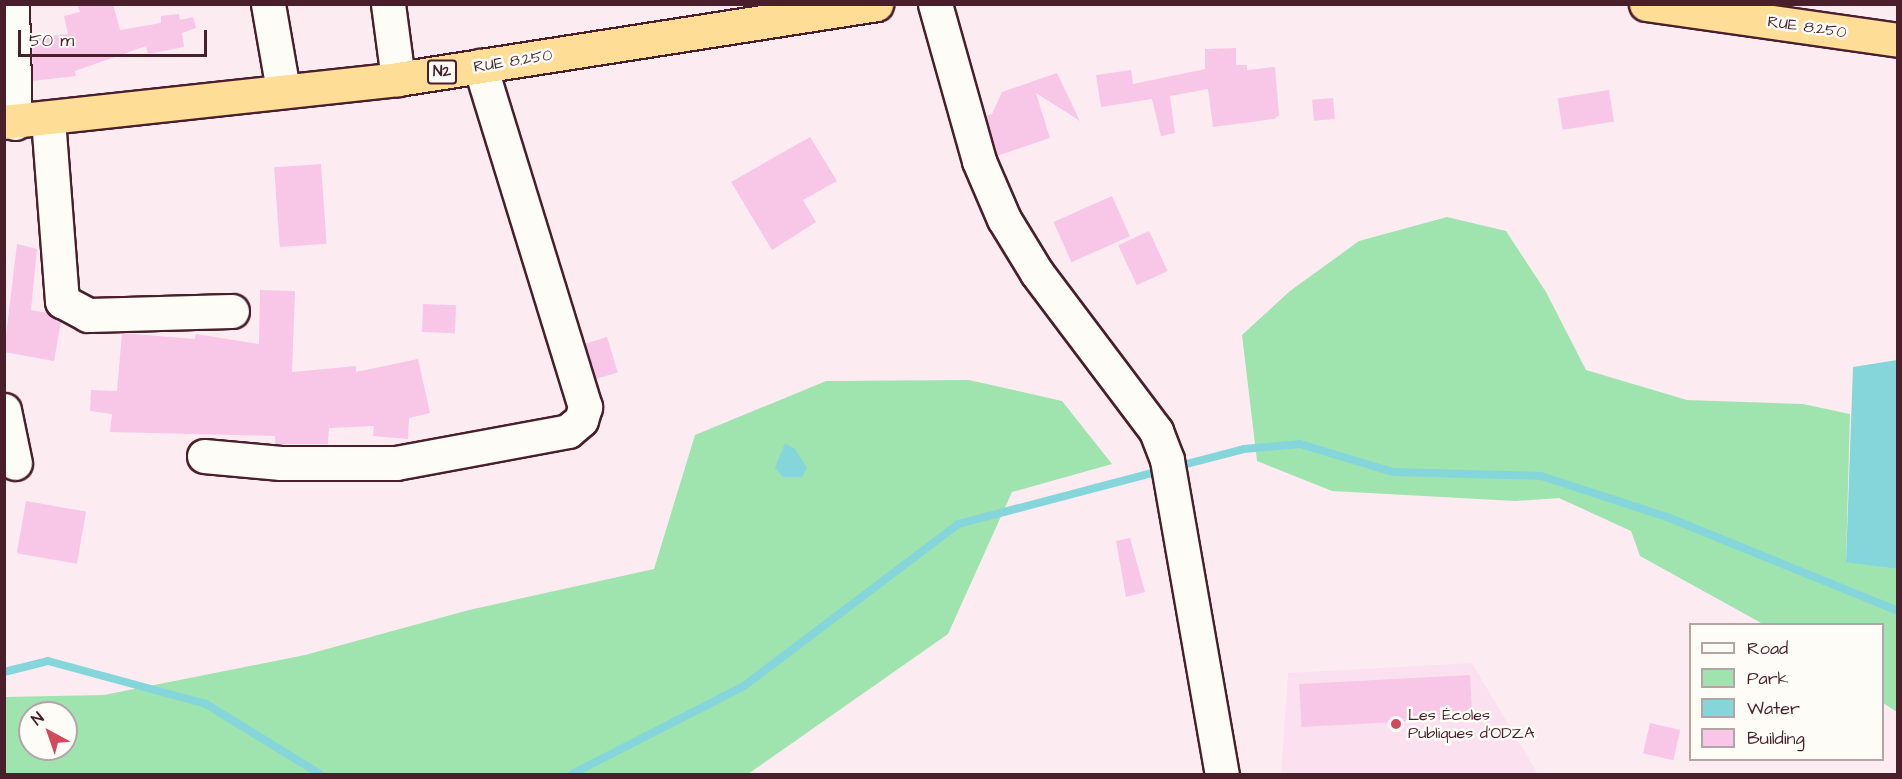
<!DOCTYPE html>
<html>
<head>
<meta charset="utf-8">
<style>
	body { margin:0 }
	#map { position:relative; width:1902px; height:779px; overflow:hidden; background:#fcecf2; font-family:"Architects Daughter",sans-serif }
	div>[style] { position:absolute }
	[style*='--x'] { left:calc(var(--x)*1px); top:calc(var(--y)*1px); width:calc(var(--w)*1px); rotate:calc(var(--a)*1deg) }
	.built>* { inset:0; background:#fbe1ef }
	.green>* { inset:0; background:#9fe3af }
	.water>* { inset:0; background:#85d6db }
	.stream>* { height:8px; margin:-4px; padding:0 4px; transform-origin:4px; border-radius:4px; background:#85d6db }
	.building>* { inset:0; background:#f8c6e7; transform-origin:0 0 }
	.roads { filter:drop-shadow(2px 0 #4a1f2b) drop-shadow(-2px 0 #4a1f2b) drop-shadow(0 2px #4a1f2b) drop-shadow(0 -2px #4a1f2b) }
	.minor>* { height:33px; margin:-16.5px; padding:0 16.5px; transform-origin:16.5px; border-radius:16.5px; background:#fdfcf7 }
	.highway>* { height:33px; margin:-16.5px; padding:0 16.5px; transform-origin:16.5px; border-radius:16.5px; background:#fedd96 }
	.dots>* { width:16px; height:16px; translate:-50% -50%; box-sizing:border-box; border:3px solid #fdfcf7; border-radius:50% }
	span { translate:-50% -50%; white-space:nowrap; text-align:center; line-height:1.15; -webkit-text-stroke:5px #fdfcf7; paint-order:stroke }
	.shield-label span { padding:2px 4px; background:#fdfcf7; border:2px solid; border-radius:4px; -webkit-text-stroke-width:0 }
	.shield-label { font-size:15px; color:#4a1f2b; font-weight:700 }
	.street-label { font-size:16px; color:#4a1f2b }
	.poi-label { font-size:16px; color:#4a1f2b }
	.left { translate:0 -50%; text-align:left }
	.frame { position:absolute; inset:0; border:6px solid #4a1f2b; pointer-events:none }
	.legend { position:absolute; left:1689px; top:623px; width:195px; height:138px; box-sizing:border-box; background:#fdfcf7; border:2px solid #b5a4a5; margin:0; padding:8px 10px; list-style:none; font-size:18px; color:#4a1f2b }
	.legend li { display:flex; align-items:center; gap:12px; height:30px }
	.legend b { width:30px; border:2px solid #b5a4a5 }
	.north { position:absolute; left:18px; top:701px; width:60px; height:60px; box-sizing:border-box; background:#fdfcf7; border:2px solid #b5a4a5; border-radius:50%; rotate:320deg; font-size:16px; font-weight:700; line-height:24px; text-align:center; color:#4a1f2b }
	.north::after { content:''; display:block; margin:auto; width:21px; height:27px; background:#d1495b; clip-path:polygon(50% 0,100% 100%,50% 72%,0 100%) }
	.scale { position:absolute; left:18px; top:30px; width:189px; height:27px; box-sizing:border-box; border:3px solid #4a1f2b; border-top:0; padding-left:8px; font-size:18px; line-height:21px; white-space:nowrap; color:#4a1f2b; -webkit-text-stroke:4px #fdfcf7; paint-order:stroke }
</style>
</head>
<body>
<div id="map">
	<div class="built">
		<i style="clip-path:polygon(1472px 663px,1538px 774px,1281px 774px,1288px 673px)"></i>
	</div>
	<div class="green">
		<i style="clip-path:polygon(1447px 217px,1506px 231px,1546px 292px,1586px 370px,1687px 400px,1803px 404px,1850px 414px,1846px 561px,1897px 569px,1897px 712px,1883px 703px,1882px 624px,1763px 624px,1640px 556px,1631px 531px,1559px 498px,1515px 501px,1332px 491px,1257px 461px,1242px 335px,1290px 291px,1359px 241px)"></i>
		<i style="clip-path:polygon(evenodd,969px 380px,1062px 401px,1112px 464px,1012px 492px,948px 634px,748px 774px,5px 774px,4px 697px,104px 695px,305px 655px,469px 610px,654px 569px,695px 435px,826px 381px,969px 380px,30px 713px,66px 713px,66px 749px,30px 749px,30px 713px)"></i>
	</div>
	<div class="water">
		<i style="clip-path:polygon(1897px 360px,1898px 360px,1897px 569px,1846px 562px,1853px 367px)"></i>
		<i style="clip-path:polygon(785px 443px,795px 449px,807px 468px,802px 477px,783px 477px,775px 468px)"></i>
	</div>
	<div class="stream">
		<i style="--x:1175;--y:467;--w:71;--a:-14.6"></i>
		<i style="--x:1244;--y:449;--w:56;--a:-5.1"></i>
		<i style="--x:1300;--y:444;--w:97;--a:16.8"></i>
		<i style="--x:1393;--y:472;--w:148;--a:1.5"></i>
		<i style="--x:1541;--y:476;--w:133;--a:18"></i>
		<i style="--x:1667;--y:517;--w:249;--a:22.1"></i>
		<i style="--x:4;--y:672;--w:45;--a:-14"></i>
		<i style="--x:48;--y:661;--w:164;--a:15.2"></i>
		<i style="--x:206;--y:704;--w:134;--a:31.6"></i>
		<i style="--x:572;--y:774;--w:193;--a:-27.1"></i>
		<i style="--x:744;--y:686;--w:268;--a:-37.1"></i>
		<i style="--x:958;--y:524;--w:209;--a:-14.7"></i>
	</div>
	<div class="building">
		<i style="clip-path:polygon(77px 4px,113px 4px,120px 30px,161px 23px,161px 16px,179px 14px,180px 20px,193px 17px,196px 28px,182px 33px,184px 47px,148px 54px,146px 46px,75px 71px,76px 76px,33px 81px,32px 38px,68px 34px,64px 16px,80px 12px)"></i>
		<i style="clip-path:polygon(1236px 48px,1236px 65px,1247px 65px,1247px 70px,1275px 67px,1279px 115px,1274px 119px,1213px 127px,1208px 89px,1170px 96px,1175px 133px,1161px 136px,1152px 99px,1101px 107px,1096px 75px,1131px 70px,1133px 84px,1205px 69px,1205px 49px)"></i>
		<i style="clip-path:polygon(1057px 73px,1080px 121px,1036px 93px,1050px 138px,997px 156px,986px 116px,992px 114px,1002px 92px)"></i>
		<i style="left:1609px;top:90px;width:32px;height:52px;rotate:81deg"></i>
		<i style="left:1333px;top:98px;width:21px;height:21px;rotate:85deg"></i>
		<i style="clip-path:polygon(810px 137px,837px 181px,803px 200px,816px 222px,772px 250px,731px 182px)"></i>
		<i style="left:321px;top:164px;width:80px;height:47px;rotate:86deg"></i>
		<i style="left:1112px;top:196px;width:44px;height:64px;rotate:66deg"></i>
		<i style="left:1149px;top:231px;width:44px;height:34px;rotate:65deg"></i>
		<i style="clip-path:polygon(17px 244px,37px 249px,31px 310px,48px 313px,61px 322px,54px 361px,4px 352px)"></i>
		<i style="clip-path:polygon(260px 290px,295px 291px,292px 372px,356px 366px,356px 372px,418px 359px,430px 413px,409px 418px,408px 439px,373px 436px,374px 426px,329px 428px,328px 444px,275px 444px,275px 436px,110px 432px,112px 414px,90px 411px,91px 390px,117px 391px,122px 333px,195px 339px,196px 334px,259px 344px)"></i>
		<i style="left:423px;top:304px;width:33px;height:28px;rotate:2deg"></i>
		<i style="left:607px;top:337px;width:37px;height:23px;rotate:73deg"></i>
		<i style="left:26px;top:501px;width:61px;height:53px;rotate:10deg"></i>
		<i style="clip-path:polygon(1130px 538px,1145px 592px,1126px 597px,1116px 541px)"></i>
		<i style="left:1470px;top:675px;width:43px;height:171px;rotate:87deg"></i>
		<i style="left:1650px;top:723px;width:31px;height:31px;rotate:13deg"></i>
	</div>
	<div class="roads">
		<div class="minor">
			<i style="--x:12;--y:4;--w:119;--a:88.6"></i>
			<i style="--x:268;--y:4;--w:87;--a:80.1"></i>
			<i style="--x:388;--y:4;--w:76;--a:82.4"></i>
			<i style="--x:935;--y:4;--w:163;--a:74.3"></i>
			<i style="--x:979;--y:161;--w:63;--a:66.7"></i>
			<i style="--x:1004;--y:219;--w:63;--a:58.6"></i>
			<i style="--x:1037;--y:273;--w:198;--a:53"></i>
			<i style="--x:1156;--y:431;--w:31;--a:69"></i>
			<i style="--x:1167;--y:460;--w:319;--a:80.1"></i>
			<i style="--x:48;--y:119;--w:183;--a:85.6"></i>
			<i style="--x:62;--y:301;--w:30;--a:28"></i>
			<i style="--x:88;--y:315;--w:144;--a:-1.6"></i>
			<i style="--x:4;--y:410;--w:54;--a:78.3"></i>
			<i style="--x:204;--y:456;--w:77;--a:5.2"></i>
			<i style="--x:281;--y:463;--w:115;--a:0"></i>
			<i style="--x:396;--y:463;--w:175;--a:-10.5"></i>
			<i style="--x:568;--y:431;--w:17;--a:-40"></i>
			<i style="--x:581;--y:420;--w:14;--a:-73"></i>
			<i style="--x:585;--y:407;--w:357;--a:-107.1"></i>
		</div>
		<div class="highway">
			<i style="--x:1646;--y:4;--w:255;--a:8.1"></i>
			<i style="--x:4;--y:122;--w:396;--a:-6.2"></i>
			<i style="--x:398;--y:79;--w:484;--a:-8.9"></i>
		</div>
	</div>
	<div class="dots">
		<i style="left:1396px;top:724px;background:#d1495b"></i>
	</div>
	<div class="shield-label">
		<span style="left:442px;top:72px">N2</span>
	</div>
	<div class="street-label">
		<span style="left:1807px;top:27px;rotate:8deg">RUE 8.250</span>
		<span style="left:513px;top:61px;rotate:-9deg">RUE 8.250</span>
	</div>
	<div class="poi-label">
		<span class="left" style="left:1408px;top:724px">Les Écoles<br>Publiques d'ODZA</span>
	</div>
	<div class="frame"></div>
	<ul class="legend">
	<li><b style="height:8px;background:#fdfcf7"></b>Road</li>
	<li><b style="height:16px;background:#9fe3af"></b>Park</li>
	<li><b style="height:16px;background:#85d6db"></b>Water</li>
	<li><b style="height:16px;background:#f8c6e7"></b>Building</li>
	</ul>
	<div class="north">N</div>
	<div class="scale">50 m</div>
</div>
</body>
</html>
